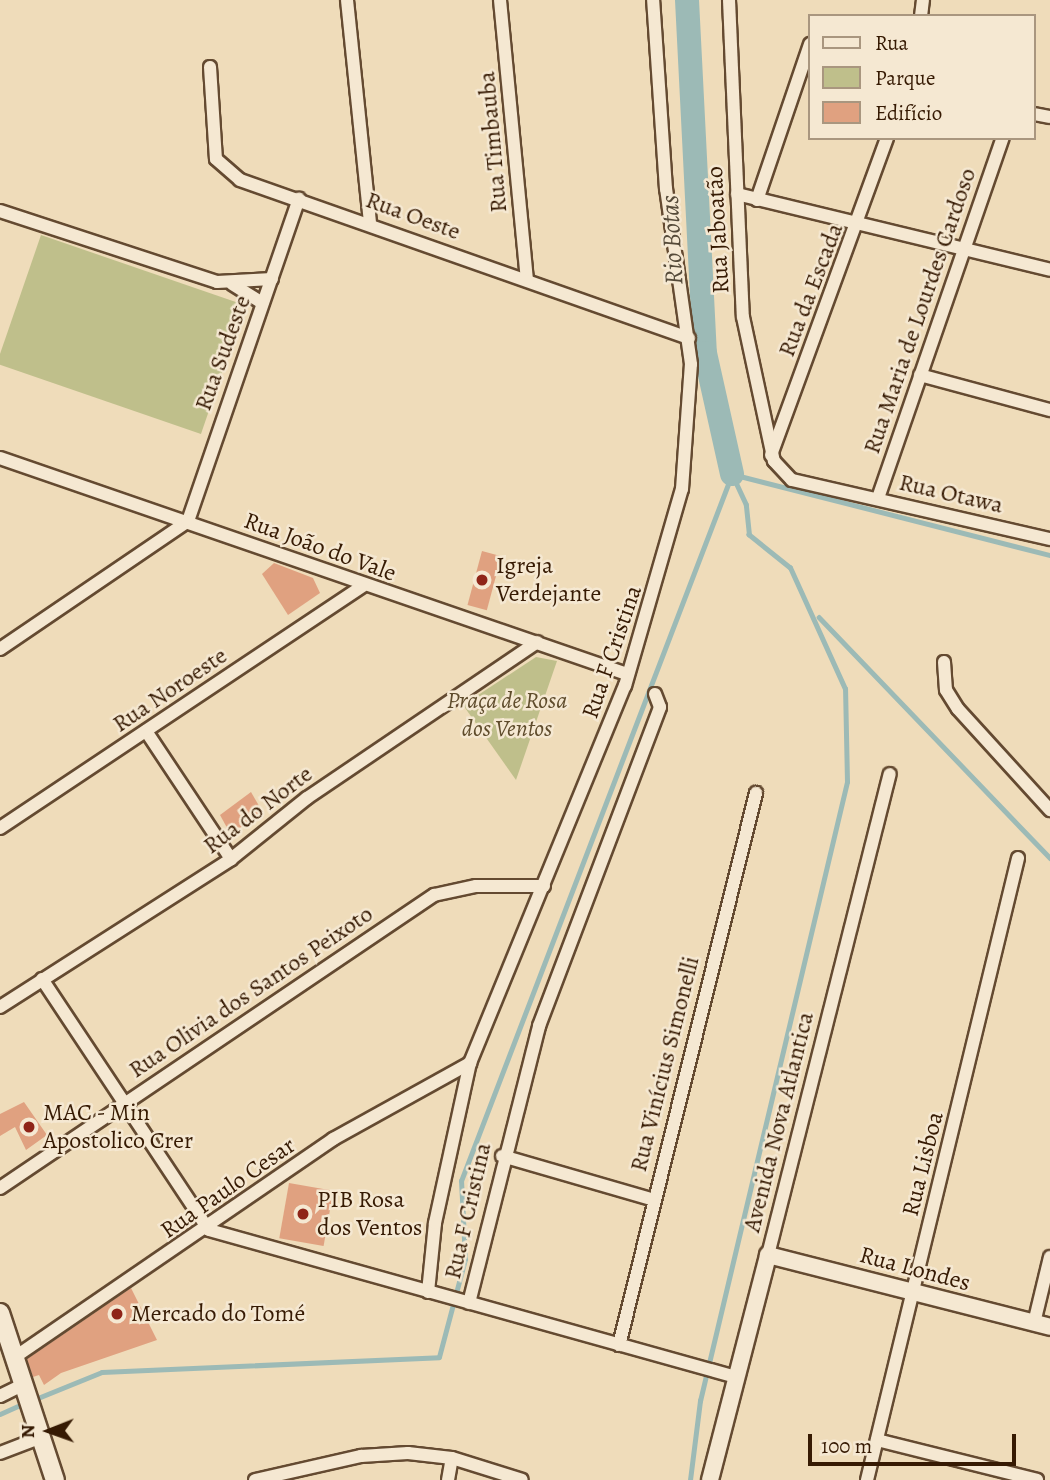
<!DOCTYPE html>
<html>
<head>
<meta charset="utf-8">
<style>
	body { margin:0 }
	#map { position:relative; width:1050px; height:1480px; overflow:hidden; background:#efdcba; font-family:Alegreya,serif }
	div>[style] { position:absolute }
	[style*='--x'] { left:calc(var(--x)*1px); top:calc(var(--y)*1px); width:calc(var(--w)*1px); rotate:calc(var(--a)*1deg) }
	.green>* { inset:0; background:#bfbf8b; transform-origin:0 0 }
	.stream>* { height:4.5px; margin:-2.25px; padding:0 2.25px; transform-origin:2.25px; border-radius:2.25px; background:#9cbab6 }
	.river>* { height:24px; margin:-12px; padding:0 12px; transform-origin:12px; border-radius:12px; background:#9cbab6 }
	.building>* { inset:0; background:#e0a180; transform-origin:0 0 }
	.roads { filter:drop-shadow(2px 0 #644a31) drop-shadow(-2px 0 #644a31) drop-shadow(0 2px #644a31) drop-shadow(0 -2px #644a31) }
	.minor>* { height:12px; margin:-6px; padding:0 6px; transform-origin:6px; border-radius:6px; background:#f5e8d2 }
	.tertiary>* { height:16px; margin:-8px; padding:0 8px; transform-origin:8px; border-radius:8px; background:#f5e8d2 }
	.secondary>* { height:18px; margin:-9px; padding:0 9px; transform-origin:9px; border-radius:9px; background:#f5e8d2 }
	.dots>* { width:19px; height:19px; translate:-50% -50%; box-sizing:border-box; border:4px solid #f5e8d2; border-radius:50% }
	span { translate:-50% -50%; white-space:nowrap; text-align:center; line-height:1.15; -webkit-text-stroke:5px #f5e8d2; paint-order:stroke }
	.street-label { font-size:24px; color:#361a03 }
	.poi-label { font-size:24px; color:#361a03 }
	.left { translate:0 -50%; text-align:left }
	.park-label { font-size:24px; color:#5f4c2c; font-style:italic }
	.water-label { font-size:26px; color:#554a39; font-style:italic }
	.legend { position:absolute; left:808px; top:14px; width:228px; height:126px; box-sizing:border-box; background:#f5e8d2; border:2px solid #a9967f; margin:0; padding:9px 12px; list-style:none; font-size:21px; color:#361a03 }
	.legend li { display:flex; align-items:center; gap:14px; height:35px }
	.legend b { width:35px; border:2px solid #a9967f }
	.north { position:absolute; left:14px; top:1396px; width:70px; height:70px; -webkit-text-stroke:5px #f5e8d2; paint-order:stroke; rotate:269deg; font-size:19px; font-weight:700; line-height:28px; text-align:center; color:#361a03 }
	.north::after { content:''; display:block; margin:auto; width:24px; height:32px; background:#361a03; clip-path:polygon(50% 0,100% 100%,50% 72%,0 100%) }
	.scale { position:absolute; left:808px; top:1434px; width:208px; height:32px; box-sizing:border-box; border:4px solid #361a03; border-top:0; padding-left:9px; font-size:21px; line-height:24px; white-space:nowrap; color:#361a03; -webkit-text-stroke:5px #f5e8d2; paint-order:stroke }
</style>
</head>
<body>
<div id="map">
	<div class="green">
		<i style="left:41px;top:235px;width:216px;height:136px;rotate:19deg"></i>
		<i style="clip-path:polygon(536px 657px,557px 661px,516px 780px,463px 705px)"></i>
	</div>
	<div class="stream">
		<i style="--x:732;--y:474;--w:328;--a:14.3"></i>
		<i style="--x:819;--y:617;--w:334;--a:46.2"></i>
		<i style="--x:33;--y:1400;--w:74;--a:-22.1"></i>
		<i style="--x:102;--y:1372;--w:337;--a:-2.5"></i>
		<i style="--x:439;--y:1357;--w:101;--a:-75.1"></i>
		<i style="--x:465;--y:1259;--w:78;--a:-92.9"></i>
		<i style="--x:461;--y:1181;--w:757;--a:-69.03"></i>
		<i style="--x:0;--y:1414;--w:27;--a:-24"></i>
		<i style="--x:690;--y:1480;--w:80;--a:-82.8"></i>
		<i style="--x:700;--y:1401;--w:636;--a:-76.64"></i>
		<i style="--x:847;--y:782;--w:93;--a:-91.2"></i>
		<i style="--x:845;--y:689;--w:133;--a:-114.4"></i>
		<i style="--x:790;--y:568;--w:53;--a:-141.2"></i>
		<i style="--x:749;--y:535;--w:30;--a:-96"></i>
		<i style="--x:746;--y:505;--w:33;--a:-115"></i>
	</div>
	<div class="river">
		<i style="--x:687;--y:0;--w:353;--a:87.1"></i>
		<i style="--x:705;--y:353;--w:124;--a:77.4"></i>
	</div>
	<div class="building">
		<i style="left:482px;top:551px;width:20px;height:56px;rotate:15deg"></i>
		<i style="clip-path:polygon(274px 563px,313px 578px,320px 593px,288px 615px,262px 574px)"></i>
		<i style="clip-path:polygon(251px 792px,262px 811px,231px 835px,220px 815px)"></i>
		<i style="clip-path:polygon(24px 1102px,47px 1135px,26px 1150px,15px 1127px,0 1136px,0 1114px)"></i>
		<i style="left:289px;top:1183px;width:45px;height:56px;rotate:10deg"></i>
		<i style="clip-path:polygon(131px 1288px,157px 1340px,61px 1373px,44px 1385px,39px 1375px,33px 1377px,27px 1359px)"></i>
	</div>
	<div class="roads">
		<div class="minor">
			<i style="--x:347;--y:0;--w:223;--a:84.1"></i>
			<i style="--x:500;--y:0;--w:281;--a:84.5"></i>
			<i style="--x:729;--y:0;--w:317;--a:87.5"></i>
			<i style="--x:743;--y:317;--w:147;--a:77.9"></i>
			<i style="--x:774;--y:461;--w:26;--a:47"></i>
			<i style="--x:792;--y:480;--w:265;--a:12.9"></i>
			<i style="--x:921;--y:16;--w:16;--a:-83"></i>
			<i style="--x:210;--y:67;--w:92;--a:86.3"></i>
			<i style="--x:216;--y:159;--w:32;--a:41"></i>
			<i style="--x:240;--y:180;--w:476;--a:19.4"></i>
			<i style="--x:1034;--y:114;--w:16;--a:11"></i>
			<i style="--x:737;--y:194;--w:322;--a:13.6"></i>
			<i style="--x:757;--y:200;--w:165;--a:-71.2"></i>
			<i style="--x:0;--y:211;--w:228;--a:18.1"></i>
			<i style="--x:217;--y:282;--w:55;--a:-3.1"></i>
			<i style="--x:232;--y:284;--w:36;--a:32"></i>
			<i style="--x:920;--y:375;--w:135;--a:15.1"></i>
			<i style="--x:771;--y:455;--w:338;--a:-69.9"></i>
			<i style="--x:0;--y:458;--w:663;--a:19.01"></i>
			<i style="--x:878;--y:498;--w:381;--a:-70.9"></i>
			<i style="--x:0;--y:649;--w:227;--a:-34.2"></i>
			<i style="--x:188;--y:521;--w:341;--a:-71"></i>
			<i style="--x:944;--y:662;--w:28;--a:86"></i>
			<i style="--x:946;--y:690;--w:22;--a:58"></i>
			<i style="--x:958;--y:709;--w:137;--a:47.7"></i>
			<i style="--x:146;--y:731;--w:154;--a:56.4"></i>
			<i style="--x:0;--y:828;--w:436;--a:-33.7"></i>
			<i style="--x:42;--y:979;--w:301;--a:56.4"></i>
			<i style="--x:209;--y:1230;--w:547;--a:15.59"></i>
			<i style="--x:0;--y:1007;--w:274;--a:-32.6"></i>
			<i style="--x:231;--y:859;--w:97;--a:-38.8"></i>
			<i style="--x:307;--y:798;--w:278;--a:-34.1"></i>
			<i style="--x:502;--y:1156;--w:158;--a:16.1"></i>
			<i style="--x:0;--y:1188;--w:524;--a:-34.02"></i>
			<i style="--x:434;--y:895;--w:43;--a:-12.1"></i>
			<i style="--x:476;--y:886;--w:68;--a:0"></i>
			<i style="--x:768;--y:1255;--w:496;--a:-75.8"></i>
			<i style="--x:428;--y:1292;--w:69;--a:-84.2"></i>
			<i style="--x:435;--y:1223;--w:164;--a:-77.7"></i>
			<i style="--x:470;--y:1063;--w:408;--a:-67.7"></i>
			<i style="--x:625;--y:686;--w:205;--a:-73.9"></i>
			<i style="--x:682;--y:489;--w:125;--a:-85.9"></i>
			<i style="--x:691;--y:364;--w:177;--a:-98.1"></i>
			<i style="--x:666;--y:189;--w:189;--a:-93.9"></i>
			<i style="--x:469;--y:1303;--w:286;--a:-75.8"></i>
			<i style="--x:539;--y:1026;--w:341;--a:-69.2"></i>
			<i style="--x:660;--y:707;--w:14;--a:-111"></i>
			<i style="--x:1034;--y:1323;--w:68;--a:-76.4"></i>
			<i style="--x:619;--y:1345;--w:569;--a:-76.06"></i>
			<i style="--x:15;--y:1357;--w:386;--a:-34.4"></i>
			<i style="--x:333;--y:1139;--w:157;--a:-29"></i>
			<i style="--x:0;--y:1396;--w:28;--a:-26"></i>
			<i style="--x:877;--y:1440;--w:165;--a:14"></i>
			<i style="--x:0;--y:1453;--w:45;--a:-20.9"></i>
			<i style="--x:255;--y:1480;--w:109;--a:-12.8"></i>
			<i style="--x:361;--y:1456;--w:47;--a:-3.7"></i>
			<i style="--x:408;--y:1453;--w:44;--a:6.5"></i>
			<i style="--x:452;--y:1458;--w:73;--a:17.4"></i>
			<i style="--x:448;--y:1480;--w:22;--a:-80"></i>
			<i style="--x:867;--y:1480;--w:640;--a:-76.35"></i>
		</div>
		<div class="tertiary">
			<i style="--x:710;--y:1480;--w:232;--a:-75.5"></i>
			<i style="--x:768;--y:1255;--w:291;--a:14.3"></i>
		</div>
		<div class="secondary">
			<i style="--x:0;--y:1313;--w:176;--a:71.8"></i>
		</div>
	</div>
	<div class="dots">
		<i style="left:482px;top:580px;background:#8f2418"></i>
		<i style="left:29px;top:1127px;background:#8f2418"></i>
		<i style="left:303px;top:1214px;background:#8f2418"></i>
		<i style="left:117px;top:1314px;background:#8f2418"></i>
	</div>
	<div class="street-label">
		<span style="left:493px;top:142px;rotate:-95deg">Rua Timbauba</span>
		<span style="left:413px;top:216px;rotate:20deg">Rua Oeste</span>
		<span style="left:718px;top:230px;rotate:-93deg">Rua Jaboatão</span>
		<span style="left:811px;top:290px;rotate:-69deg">Rua da Escada</span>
		<span style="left:920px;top:311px;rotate:-71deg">Rua Maria de Lourdes Cardoso</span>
		<span style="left:223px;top:353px;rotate:-70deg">Rua Sudeste</span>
		<span style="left:951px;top:494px;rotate:13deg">Rua Otawa</span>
		<span style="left:320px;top:547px;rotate:20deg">Rua João do Vale</span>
		<span style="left:612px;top:652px;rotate:-71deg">Rua F Cristina</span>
		<span style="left:170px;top:690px;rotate:-34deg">Rua Noroeste</span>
		<span style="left:258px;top:810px;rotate:-37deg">Rua do Norte</span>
		<span style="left:251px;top:992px;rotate:-34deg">Rua Olivia dos Santos Peixoto</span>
		<span style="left:665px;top:1064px;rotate:-76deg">Rua Vinícius Simonelli</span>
		<span style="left:779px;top:1122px;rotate:-76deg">Avenida Nova Atlantica</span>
		<span style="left:923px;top:1164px;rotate:-76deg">Rua Lisboa</span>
		<span style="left:228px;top:1188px;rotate:-35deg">Rua Paulo Cesar</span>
		<span style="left:468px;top:1211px;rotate:-77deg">Rua F Cristina</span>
		<span style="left:915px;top:1269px;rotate:15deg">Rua Londes</span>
	</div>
	<div class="poi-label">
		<span class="left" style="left:496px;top:580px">Igreja<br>Verdejante</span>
		<span class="left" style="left:43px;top:1127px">MAC - Min<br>Apostolico Crer</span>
		<span class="left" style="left:317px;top:1214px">PIB Rosa<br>dos Ventos</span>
		<span class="left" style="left:131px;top:1314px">Mercado do Tomé</span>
	</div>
	<div class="park-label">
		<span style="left:507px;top:715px">Praça de Rosa<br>dos Ventos</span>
	</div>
	<div class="water-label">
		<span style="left:672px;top:240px;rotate:-93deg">Rio Botas</span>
	</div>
	<ul class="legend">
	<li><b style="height:9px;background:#f5e8d2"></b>Rua</li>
	<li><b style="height:19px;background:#bfbf8b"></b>Parque</li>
	<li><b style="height:19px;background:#e0a180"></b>Edifício</li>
	</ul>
	<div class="north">N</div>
	<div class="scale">100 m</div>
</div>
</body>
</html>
